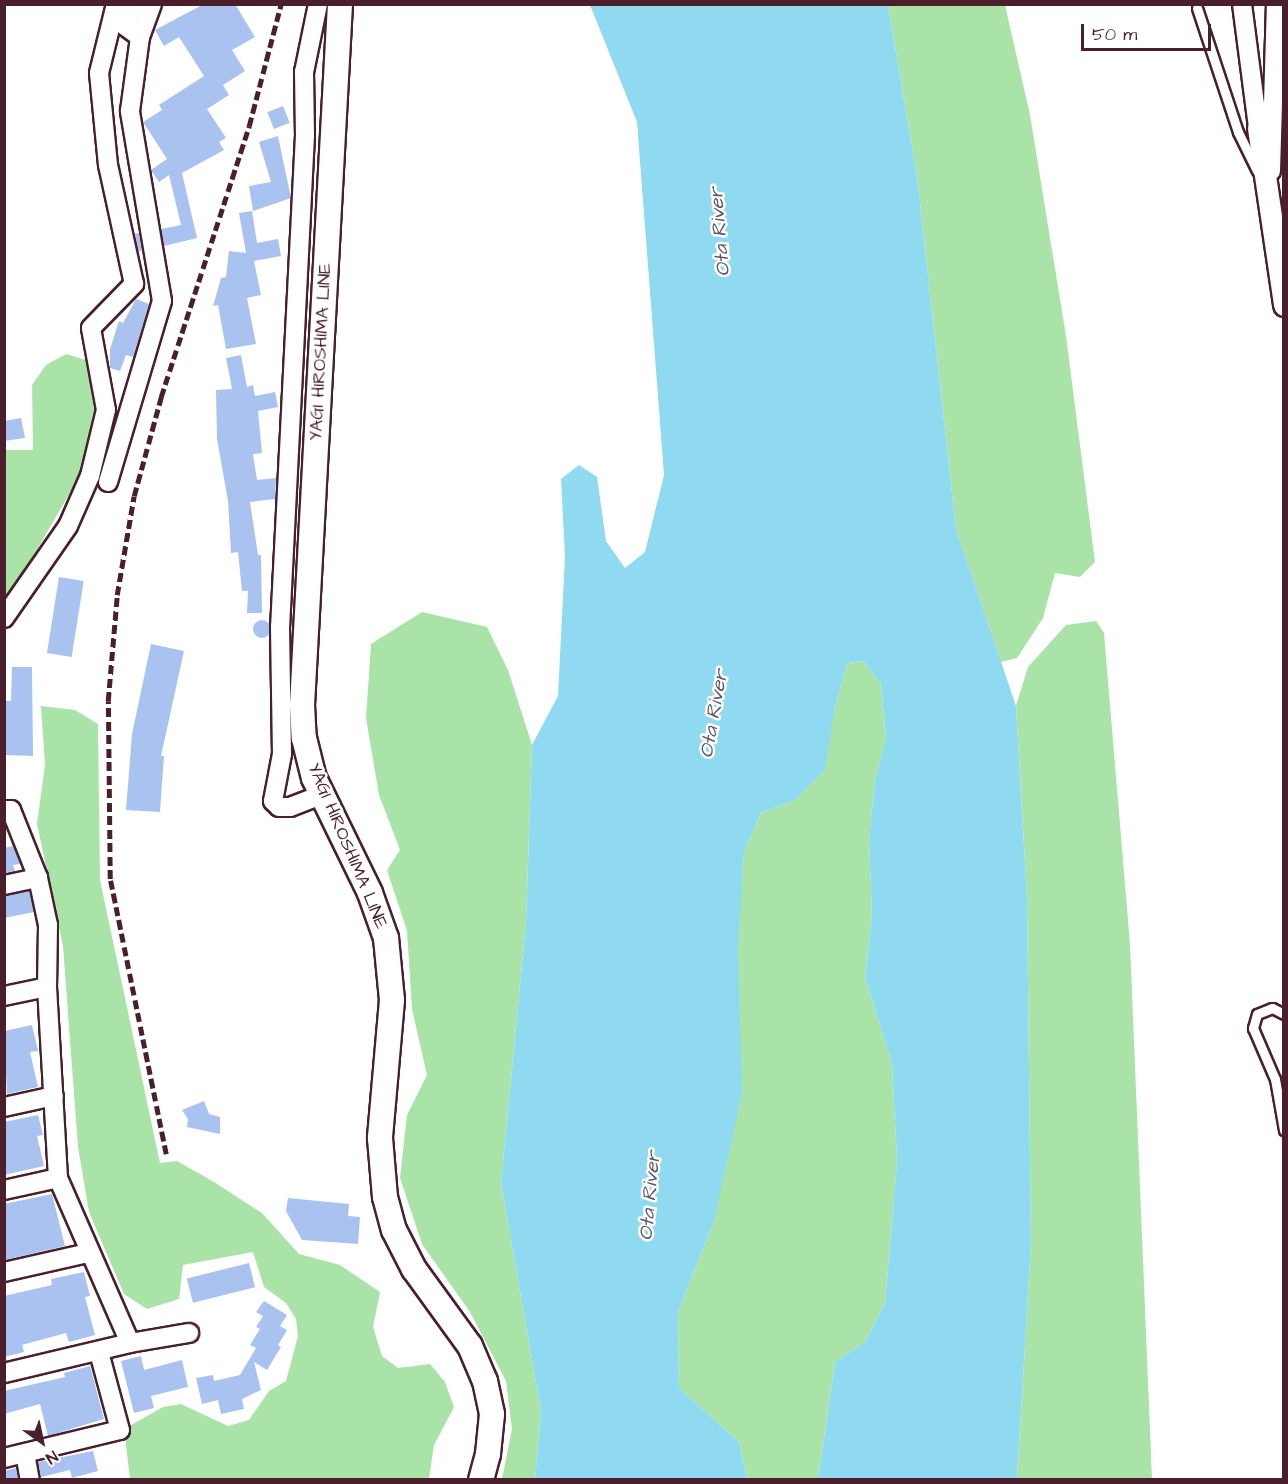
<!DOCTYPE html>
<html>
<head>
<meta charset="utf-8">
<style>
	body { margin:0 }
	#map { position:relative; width:1288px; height:1484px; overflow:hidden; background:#fff; font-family:"Architects Daughter",sans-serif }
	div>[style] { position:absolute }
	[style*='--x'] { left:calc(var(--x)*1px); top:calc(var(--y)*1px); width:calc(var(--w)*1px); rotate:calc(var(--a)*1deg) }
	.green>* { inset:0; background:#a9e3a8 }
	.water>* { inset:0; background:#8fdaf0 }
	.building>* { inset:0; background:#a9c2ef; transform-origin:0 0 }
	.round { border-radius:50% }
	.roads { filter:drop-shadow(2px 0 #4a1f2b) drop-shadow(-2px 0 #4a1f2b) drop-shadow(0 2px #4a1f2b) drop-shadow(0 -2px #4a1f2b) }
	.service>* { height:9px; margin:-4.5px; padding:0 4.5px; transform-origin:4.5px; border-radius:4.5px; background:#fff }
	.minor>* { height:18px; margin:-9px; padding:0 9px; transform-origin:9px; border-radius:9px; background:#fff }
	.tertiary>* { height:21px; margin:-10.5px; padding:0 10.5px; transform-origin:10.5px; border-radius:10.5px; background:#fff }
	.secondary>* { height:24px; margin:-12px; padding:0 12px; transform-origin:12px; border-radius:12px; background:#fff }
	.rail>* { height:4.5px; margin-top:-2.25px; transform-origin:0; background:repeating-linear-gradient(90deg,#4a1f2b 0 9px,transparent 0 13.5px) }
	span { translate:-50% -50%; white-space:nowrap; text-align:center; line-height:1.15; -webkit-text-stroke:5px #fff; paint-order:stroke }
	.street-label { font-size:18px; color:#4a1f2b }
	.water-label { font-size:20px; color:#5f5766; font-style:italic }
	.frame { position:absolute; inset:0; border:6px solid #4a1f2b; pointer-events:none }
	.north { position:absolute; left:12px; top:1412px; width:60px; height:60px; -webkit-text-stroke:4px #fff; paint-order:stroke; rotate:147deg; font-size:16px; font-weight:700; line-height:24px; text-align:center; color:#4a1f2b }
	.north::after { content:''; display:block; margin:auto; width:21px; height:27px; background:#4a1f2b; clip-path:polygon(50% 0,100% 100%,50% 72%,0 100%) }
	.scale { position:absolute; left:1081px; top:24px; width:130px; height:27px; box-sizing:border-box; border:3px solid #4a1f2b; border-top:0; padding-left:8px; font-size:18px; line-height:21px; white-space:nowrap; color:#4a1f2b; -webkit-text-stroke:4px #fff; paint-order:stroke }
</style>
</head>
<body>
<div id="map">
	<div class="green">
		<i style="clip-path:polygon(888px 5px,1005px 5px,1030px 115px,1066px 336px,1095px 562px,1080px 577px,1055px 573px,1043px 618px,1017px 658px,1001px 662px,956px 529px,917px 176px)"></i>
		<i style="clip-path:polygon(66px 354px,86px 360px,97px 412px,79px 477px,5px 605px,5px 450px,33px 450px,32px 385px,46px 365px)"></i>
		<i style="clip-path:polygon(422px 612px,487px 627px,508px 670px,532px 745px,526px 922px,501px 1183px,541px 1411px,535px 1479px,502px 1479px,512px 1429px,506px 1381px,470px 1312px,422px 1244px,400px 1178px,407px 1115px,427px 1075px,412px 1009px,407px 931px,387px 870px,400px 850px,379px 795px,366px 718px,371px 644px)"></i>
		<i style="clip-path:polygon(1096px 621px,1104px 633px,1130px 944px,1152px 1479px,1017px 1479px,1031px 1243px,1027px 898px,1016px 706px,1028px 667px,1066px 625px)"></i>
		<i style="clip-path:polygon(864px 661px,881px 685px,886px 739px,875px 780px,869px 840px,872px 915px,865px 978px,892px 1063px,897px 1161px,885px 1303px,865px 1342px,835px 1362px,818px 1479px,747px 1479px,739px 1442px,679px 1388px,678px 1312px,714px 1221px,744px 852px,761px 813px,795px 800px,834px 712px,847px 663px)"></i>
		<i style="clip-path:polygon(41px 706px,75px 710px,98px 724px,100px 880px,160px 1163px,177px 1161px,214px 1182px,262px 1213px,299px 1254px,340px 1265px,380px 1292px,373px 1327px,382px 1356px,398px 1368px,430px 1364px,445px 1382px,454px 1407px,434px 1445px,429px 1479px,130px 1479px,124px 1429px,163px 1407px,181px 1404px,228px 1426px,249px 1420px,269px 1391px,286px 1381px,298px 1336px,296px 1319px,286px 1303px,264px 1287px,253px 1252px,183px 1265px,179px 1299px,147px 1309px,124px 1294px,89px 1212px,78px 1147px,63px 946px,37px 824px,45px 765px)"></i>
	</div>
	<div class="water">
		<i style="clip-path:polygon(590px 5px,888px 5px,917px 176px,956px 529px,1016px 706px,1027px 898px,1031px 1243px,1017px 1479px,818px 1479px,835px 1362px,865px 1342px,885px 1303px,897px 1161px,892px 1063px,865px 978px,872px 915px,869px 840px,875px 780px,886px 738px,881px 685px,864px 661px,847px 663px,834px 712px,825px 770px,795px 800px,761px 813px,744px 852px,738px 947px,742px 1093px,714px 1221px,678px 1312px,679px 1388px,739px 1442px,747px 1479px,535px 1479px,541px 1411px,501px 1183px,526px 922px,532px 745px,558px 696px,565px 556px,561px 479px,579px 465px,597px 477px,606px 541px,625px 568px,645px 552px,664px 475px,637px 122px)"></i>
	</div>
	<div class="building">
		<i style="clip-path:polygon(204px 4px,235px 4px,255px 37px,232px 50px,245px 71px,223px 85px,229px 95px,207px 109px,226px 138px,219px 142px,224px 150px,182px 173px,197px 238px,164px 246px,161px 229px,181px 225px,169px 175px,159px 182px,151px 170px,167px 159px,143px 122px,162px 110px,159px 105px,204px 76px,179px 37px,164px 46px,155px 30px)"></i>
		<i style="left:283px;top:106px;width:18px;height:17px;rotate:68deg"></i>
		<i style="clip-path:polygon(278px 136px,291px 198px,253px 211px,249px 186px,271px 182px,259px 142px)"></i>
		<i style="clip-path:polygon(252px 211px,257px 243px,278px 239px,281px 256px,254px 261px,261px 295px,247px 298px,256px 344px,226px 349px,218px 305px,213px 306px,221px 278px,226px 277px,229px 251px,246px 253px,239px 213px)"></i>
		<i style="left:139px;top:233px;width:18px;height:4px;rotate:81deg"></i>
		<i style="clip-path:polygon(136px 299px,149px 304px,133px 357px,126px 355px,120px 371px,110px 368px,110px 349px,119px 321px,123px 323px)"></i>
		<i style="clip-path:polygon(241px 355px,247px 387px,253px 385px,255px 396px,275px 392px,278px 407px,258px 411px,262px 453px,253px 454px,257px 480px,276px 478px,275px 499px,250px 502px,258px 555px,261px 555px,262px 613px,247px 613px,248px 591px,242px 591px,238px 552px,231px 553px,228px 501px,217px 439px,216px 390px,232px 389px,226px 358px)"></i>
		<i style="clip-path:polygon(21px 418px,25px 438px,4px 441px,4px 421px)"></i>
		<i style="left:59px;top:577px;width:25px;height:77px;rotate:9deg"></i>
		<i class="round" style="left:253px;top:620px;width:18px;height:18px"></i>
		<i style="clip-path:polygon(151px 644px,184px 651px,161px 756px,164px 756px,160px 812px,126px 810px,132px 734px)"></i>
		<i style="clip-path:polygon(12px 667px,32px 667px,33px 756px,5px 755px,4px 701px,11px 701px)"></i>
		<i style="clip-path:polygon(13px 846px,20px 864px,13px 865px,15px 871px,4px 873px,4px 848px)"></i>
		<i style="clip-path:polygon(29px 891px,34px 912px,4px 918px,4px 896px)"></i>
		<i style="clip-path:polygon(32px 1025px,38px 1051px,30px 1052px,38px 1087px,7px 1094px,4px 1031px)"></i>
		<i style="clip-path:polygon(204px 1101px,209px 1114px,220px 1117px,220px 1134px,187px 1127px,188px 1119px,182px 1110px)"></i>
		<i style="clip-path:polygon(38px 1115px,43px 1135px,37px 1136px,44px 1166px,4px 1175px,4px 1122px)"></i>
		<i style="clip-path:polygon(52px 1194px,65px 1246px,4px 1260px,4px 1204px)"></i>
		<i style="clip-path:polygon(288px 1198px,349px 1204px,348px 1216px,360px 1217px,358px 1244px,302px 1240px,286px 1211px)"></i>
		<i style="left:249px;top:1263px;width:25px;height:64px;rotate:76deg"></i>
		<i style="clip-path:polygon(84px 1272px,90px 1296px,85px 1297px,95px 1335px,69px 1342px,66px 1333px,22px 1345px,24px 1352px,4px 1357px,4px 1296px,52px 1285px,51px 1279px)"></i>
		<i style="clip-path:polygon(264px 1301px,287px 1315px,280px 1326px,287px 1330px,278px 1345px,281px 1347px,267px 1370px,254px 1362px,261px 1390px,242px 1399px,244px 1409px,221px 1414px,218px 1400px,202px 1404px,196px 1378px,213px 1375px,214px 1381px,240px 1375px,256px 1348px,250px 1345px,260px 1329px,256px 1327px,263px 1316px,256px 1312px)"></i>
		<i style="clip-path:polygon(141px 1356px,144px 1370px,182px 1360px,188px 1387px,151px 1396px,154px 1408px,134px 1413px,121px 1361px)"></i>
		<i style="clip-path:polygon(90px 1366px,104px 1419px,48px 1436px,40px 1404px,4px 1414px,4px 1391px,65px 1377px,64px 1373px)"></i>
		<i style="clip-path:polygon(93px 1451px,98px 1471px,72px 1478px,70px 1470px,41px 1477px,38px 1462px)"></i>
		<i style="clip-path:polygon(16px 1468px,18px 1479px,4px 1479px,4px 1471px)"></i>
	</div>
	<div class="roads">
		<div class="service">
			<i style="--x:1197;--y:8;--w:131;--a:71.7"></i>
			<i style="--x:1238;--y:132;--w:43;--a:64"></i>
			<i style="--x:1284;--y:1014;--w:13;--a:-153"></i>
			<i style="--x:1272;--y:1008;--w:16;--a:158"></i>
			<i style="--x:1257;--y:1014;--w:15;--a:106"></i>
			<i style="--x:1253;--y:1028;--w:56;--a:66.7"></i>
			<i style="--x:1275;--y:1079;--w:52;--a:80"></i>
		</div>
		<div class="minor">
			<i style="--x:318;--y:4;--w:69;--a:101.6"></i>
			<i style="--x:304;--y:72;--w:63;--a:89.1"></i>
			<i style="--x:305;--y:135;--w:493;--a:92.9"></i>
			<i style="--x:280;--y:627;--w:127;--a:89.1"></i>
			<i style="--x:282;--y:754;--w:48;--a:100.8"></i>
			<i style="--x:273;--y:801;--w:8;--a:45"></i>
			<i style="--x:279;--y:807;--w:11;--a:0"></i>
			<i style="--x:290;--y:807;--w:33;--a:-21"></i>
			<i style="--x:1242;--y:4;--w:125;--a:82.6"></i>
			<i style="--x:140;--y:37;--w:35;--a:-70"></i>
			<i style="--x:1271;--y:171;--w:167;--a:-88.3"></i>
			<i style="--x:108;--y:482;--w:189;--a:-73.4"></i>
			<i style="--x:162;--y:301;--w:193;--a:-99.6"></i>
			<i style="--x:130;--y:111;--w:75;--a:-82.3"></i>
			<i style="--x:140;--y:37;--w:19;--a:-144"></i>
			<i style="--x:125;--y:26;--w:24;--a:-68"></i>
			<i style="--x:4;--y:618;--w:112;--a:-55.2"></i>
			<i style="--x:68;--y:526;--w:55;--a:-66.3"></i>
			<i style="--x:90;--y:476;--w:68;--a:-76.4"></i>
			<i style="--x:106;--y:410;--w:83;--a:-100.4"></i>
			<i style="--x:91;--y:328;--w:62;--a:-45.7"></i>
			<i style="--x:134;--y:284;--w:122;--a:-102.3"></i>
			<i style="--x:108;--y:165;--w:92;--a:-95.6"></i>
			<i style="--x:99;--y:73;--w:71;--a:-76.2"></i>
			<i style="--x:4;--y:810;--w:7;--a:0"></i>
			<i style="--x:11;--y:810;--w:73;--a:68.3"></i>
			<i style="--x:38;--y:878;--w:48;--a:78"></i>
			<i style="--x:48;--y:925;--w:62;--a:90.9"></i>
			<i style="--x:47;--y:987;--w:191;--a:86.7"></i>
			<i style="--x:58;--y:1178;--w:180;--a:66.4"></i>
			<i style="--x:130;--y:1343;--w:130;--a:166.6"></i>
			<i style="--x:4;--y:885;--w:35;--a:-12"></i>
			<i style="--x:4;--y:996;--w:44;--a:-11.8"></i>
			<i style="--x:4;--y:1107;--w:51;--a:-12.4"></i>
			<i style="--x:4;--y:1190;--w:55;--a:-12.5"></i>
			<i style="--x:4;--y:1272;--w:86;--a:-12.7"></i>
			<i style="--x:130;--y:1343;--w:60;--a:-9.6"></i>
			<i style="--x:25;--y:1453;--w:27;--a:80"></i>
			<i style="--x:4;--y:1458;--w:119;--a:-13.6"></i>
			<i style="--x:120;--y:1430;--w:81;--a:-105.1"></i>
		</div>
		<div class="tertiary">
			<i style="--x:1258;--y:128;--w:179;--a:81.6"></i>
		</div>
		<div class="secondary">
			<i style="--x:340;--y:4;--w:702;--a:93.1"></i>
			<i style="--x:302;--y:705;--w:33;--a:87"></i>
			<i style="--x:304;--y:738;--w:41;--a:76"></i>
			<i style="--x:314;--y:778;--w:128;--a:64"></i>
			<i style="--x:370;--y:893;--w:48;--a:70.4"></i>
			<i style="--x:386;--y:938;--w:62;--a:84.5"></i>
			<i style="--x:392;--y:1000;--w:139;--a:95"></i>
			<i style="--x:380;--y:1138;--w:59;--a:85.2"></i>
			<i style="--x:385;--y:1197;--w:34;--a:75"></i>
			<i style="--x:394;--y:1230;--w:44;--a:62.9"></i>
			<i style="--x:414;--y:1269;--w:95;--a:54"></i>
			<i style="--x:470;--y:1346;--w:38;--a:67"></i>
			<i style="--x:485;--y:1381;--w:34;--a:78"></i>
			<i style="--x:492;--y:1414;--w:40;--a:95.7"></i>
			<i style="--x:488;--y:1454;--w:27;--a:105"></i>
		</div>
	</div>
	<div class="rail">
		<i style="--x:166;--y:1154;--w:281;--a:-101.5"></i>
		<i style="--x:110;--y:879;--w:178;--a:-90.6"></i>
		<i style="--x:108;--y:701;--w:106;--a:-85.1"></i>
		<i style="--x:117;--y:595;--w:100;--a:-80.3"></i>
		<i style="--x:134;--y:496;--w:103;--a:-74.7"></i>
		<i style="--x:161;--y:397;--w:285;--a:-72"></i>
		<i style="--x:249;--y:126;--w:126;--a:-75.3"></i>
	</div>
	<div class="street-label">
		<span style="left:321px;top:352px;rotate:-87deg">YAGI HIROSHIMA LINE</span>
		<span style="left:347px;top:846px;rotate:67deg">YAGI HIROSHIMA LINE</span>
	</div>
	<div class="water-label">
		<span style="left:720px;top:232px;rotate:-95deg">Ota River</span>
		<span style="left:714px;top:714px;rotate:-80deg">Ota River</span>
		<span style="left:650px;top:1196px;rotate:-85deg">Ota River</span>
	</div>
	<div class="frame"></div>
	<div class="north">N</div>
	<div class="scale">50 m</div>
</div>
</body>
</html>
